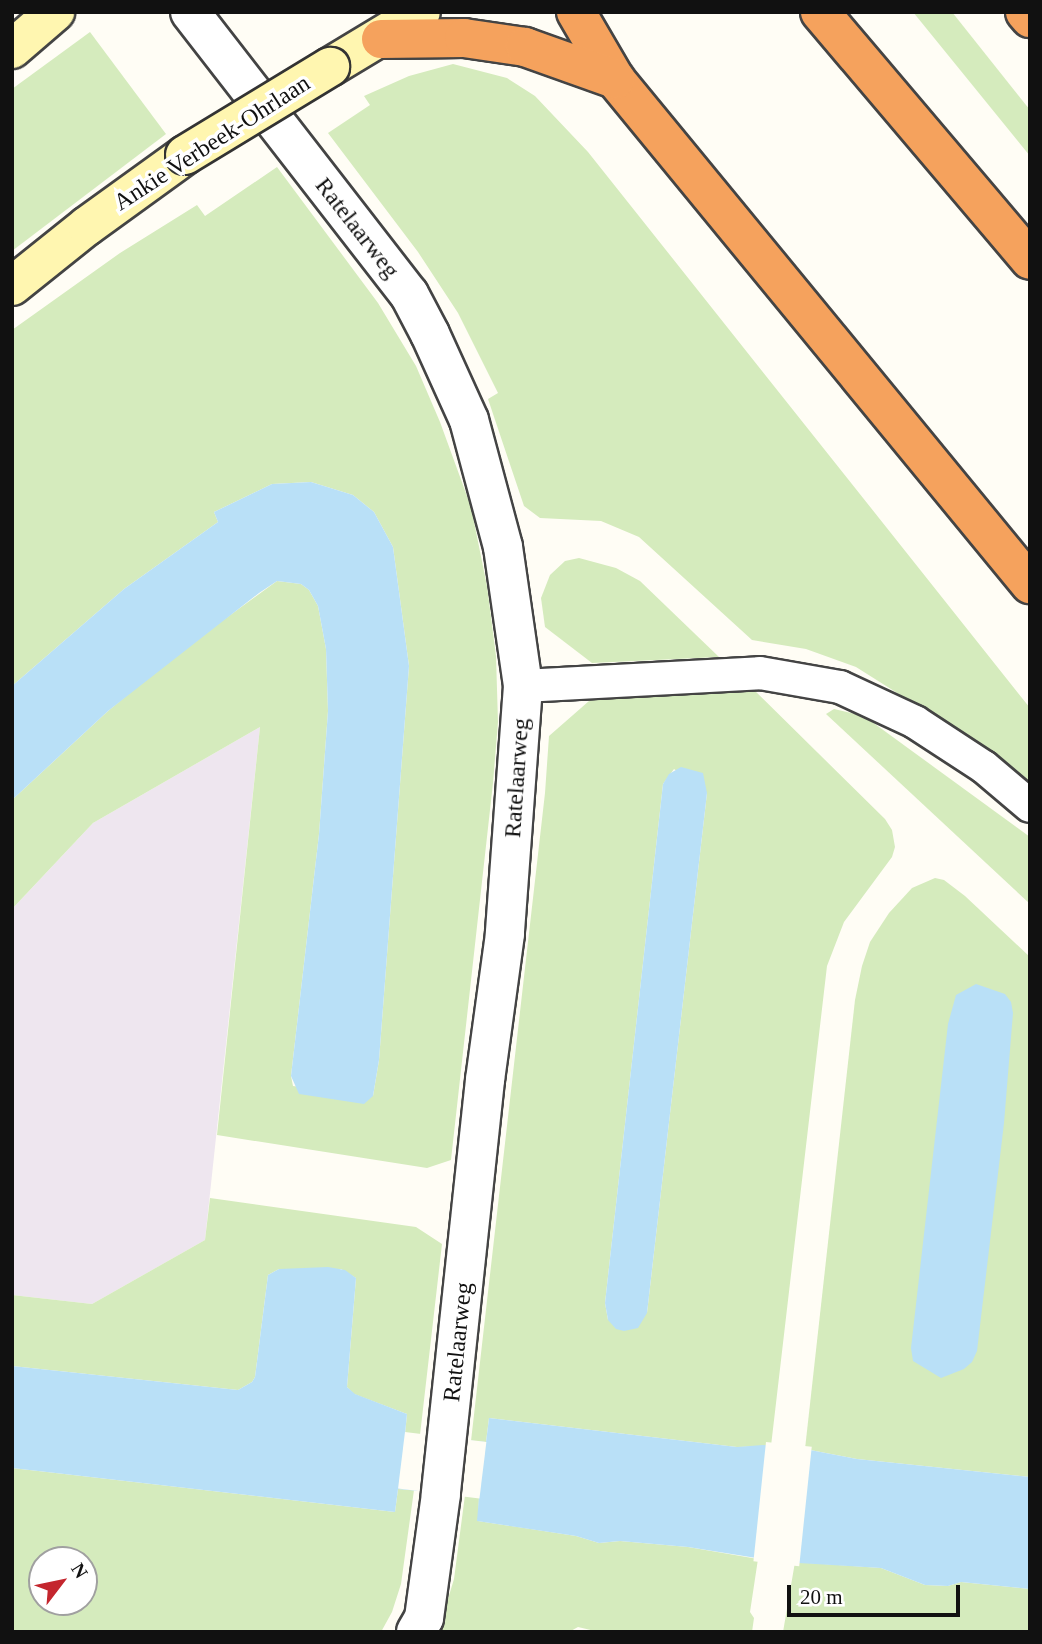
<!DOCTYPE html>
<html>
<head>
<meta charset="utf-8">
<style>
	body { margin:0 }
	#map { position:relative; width:1042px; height:1644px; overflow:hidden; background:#fffdf5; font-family:"Times New Roman",serif }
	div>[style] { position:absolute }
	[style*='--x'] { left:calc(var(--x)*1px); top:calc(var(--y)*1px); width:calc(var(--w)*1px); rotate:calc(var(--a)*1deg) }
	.industrial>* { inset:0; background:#eee6ef }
	.green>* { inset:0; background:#d5ebbd }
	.water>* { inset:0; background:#b9e0f7 }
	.pier>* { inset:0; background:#fffdf5; transform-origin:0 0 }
	.roads { filter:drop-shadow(2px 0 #444) drop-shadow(-2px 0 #444) drop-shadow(0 2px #444) drop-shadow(0 -2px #444) }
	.service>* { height:32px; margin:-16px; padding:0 16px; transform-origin:16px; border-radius:16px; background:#fff }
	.tertiary>* { height:38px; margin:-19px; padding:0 19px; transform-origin:19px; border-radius:19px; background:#fff }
	.secondary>* { height:38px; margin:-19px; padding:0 19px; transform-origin:19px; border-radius:19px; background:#fff6b0 }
	.motorway>* { height:38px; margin:-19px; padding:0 19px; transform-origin:19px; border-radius:19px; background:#f5a25d }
	.bridges { filter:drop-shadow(2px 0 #333) drop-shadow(-2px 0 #333) drop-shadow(0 2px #333) drop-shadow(0 -2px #333) }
	.secondary-bridge>* { height:38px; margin:-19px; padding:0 19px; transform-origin:19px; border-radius:19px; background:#fff6b0 }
	span { translate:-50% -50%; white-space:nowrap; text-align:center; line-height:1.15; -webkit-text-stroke:7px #fff; paint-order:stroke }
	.street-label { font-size:24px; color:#111 }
	.frame { position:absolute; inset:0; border:14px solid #111; pointer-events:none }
	.north { position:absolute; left:28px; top:1546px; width:70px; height:70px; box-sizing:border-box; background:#fff; border:2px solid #a0a0a0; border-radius:50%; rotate:58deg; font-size:19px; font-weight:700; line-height:28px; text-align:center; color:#111 }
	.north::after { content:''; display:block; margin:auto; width:24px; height:32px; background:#c4262e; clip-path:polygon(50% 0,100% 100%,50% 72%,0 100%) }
	.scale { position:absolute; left:787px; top:1585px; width:173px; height:32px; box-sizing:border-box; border:4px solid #111; border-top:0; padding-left:9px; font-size:21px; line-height:24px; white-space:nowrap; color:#111; -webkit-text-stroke:5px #fff; paint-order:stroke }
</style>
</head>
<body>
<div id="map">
	<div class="industrial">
		<i style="clip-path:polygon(260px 727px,205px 1240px,92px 1304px,12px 1295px,12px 909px,93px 823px)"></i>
	</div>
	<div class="green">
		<i style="clip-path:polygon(913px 12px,952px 12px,1030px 110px,1030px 156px)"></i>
		<i style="clip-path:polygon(90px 32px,166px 134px,12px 251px,12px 89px)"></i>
		<i style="clip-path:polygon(453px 64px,507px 78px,535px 96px,588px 152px,1030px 708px,1030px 794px,921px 708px,856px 667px,806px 649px,752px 640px,639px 537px,601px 521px,540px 518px,524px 506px,488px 399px,498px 393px,458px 313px,418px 252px,328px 133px,370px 105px,364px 96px,409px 76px)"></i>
		<i style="clip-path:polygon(277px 167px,378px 303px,416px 366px,440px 422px,471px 507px,487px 586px,496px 656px,498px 722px,493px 783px,451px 1160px,427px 1168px,217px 1135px,260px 727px,93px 823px,12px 909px,12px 800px,108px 711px,181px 651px,277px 581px,301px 584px,309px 590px,318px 606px,326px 649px,328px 711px,319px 834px,291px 1076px,293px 1086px,373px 1096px,379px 1060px,409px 666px,393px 547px,374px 512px,353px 495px,311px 482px,272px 484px,214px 512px,218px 522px,124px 589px,12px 686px,12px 330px,120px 253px,197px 205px,205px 216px)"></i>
		<i style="clip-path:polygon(579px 558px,616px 568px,640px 581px,719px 657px,592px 663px,545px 627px,541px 598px,550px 575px,565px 561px)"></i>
		<i style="clip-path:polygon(evenodd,752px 688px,885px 819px,892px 830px,895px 847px,892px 857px,844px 922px,827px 966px,771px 1446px,737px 1447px,489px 1418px,486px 1442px,471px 1441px,545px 793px,549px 736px,597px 694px,752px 688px,674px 769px,707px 793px,647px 1313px,608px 1320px,605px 1303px,663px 784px,674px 769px)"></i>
		<i style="clip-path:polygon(834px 709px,864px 716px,1030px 837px,1030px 904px,826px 714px)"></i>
		<i style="clip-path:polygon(935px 878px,944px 880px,965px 896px,1030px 957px,1030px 1477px,857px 1459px,805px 1449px,855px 1000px,862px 966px,870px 942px,889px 913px,912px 888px)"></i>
		<i style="clip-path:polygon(210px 1198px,416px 1227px,442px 1244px,420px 1435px,405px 1434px,407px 1414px,354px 1394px,347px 1387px,356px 1278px,341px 1269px,279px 1269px,268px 1275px,255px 1377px,252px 1382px,238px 1390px,12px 1366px,12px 1295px,92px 1304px,205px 1240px)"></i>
		<i style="clip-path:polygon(evenodd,12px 1468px,395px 1512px,398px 1489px,414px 1490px,401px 1584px,392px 1612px,381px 1632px,12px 1632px,12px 1468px,42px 1560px,84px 1560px,84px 1602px,42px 1602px,42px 1560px)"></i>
		<i style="clip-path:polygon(465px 1495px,479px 1497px,478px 1521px,576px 1536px,599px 1543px,620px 1541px,688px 1547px,758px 1559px,750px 1612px,754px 1618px,752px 1632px,599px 1632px,578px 1627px,569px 1632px,438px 1632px,454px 1579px)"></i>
		<i style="clip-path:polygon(795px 1562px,881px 1568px,925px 1585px,948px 1586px,961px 1582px,1030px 1589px,1030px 1632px,783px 1632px)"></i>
	</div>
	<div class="water">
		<i style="clip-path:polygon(311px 482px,353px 495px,374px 512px,393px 547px,409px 666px,379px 1060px,373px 1096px,364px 1104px,299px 1094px,291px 1076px,319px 834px,328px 711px,326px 649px,318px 606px,309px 590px,301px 584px,277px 581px,259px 593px,108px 711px,12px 800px,12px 686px,124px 589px,218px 522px,214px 512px,272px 484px)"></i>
		<i style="clip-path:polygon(681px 767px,703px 773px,707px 793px,647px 1313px,638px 1328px,624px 1331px,616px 1329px,608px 1320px,605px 1303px,663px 784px,669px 774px)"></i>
		<i style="clip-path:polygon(976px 984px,1005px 994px,1011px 1002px,1013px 1013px,1004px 1123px,977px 1351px,972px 1362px,964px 1369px,941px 1378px,913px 1361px,911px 1348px,948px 1024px,956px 995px)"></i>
		<i style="clip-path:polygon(328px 1267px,345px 1270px,356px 1278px,347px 1387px,355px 1394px,407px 1414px,405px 1434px,486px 1442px,489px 1418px,737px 1447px,763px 1445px,805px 1449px,857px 1459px,1030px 1477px,1030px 1589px,961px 1582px,948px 1586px,925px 1585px,881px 1568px,782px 1562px,688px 1547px,620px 1541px,599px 1543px,576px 1536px,477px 1521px,479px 1497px,398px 1489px,395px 1512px,12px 1468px,12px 1366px,238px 1390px,252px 1382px,255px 1377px,268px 1275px,279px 1269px)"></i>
	</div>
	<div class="pier">
		<i style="left:405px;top:1432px;width:82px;height:57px;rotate:7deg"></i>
		<i style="left:766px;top:1442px;width:46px;height:120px;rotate:6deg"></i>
	</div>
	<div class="roads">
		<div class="service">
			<i style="--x:523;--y:686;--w:237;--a:-3.1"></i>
			<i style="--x:760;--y:673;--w:81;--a:9.9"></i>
			<i style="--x:840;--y:687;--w:83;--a:25"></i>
			<i style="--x:915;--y:722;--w:82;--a:33.1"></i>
			<i style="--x:984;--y:767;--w:60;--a:40.3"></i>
		</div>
		<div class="tertiary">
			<i style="--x:190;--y:12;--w:357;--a:52.2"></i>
			<i style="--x:409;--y:294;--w:45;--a:62.3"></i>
			<i style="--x:430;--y:334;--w:94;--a:65.6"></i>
			<i style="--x:469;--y:420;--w:131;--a:75"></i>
			<i style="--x:503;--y:547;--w:140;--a:81.8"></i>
			<i style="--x:523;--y:686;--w:249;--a:94.2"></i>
			<i style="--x:505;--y:934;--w:147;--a:97.8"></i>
			<i style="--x:485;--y:1080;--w:416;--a:96.1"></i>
			<i style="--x:441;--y:1494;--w:125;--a:97.8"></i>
			<i style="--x:424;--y:1618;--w:16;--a:120"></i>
		</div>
		<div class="secondary">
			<i style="--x:12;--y:49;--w:57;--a:-40.7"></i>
			<i style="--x:330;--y:67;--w:106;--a:-31.1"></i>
			<i style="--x:12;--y:286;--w:96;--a:-38.7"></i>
			<i style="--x:87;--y:226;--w:121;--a:-35.9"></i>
		</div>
		<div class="motorway">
			<i style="--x:576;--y:12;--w:78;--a:59.8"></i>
			<i style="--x:615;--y:79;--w:654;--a:50.59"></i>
			<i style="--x:820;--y:12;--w:325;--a:49.7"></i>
			<i style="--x:1025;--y:12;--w:8;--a:50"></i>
			<i style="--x:381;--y:39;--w:83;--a:-0.7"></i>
			<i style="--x:464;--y:38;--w:62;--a:8.4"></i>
			<i style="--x:525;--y:47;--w:96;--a:19.6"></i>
		</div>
	</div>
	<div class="bridges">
		<div class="secondary-bridge">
			<i style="--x:185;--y:155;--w:170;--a:-31.3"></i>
		</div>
	</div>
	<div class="street-label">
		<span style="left:212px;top:143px;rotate:-33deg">Ankie Verbeek-Ohrlaan</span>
		<span style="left:357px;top:228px;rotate:52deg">Ratelaarweg</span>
		<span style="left:517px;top:778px;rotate:-86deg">Ratelaarweg</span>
		<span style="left:458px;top:1342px;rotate:-84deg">Ratelaarweg</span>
	</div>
	<div class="frame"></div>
	<div class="north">N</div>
	<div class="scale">20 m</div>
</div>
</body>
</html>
